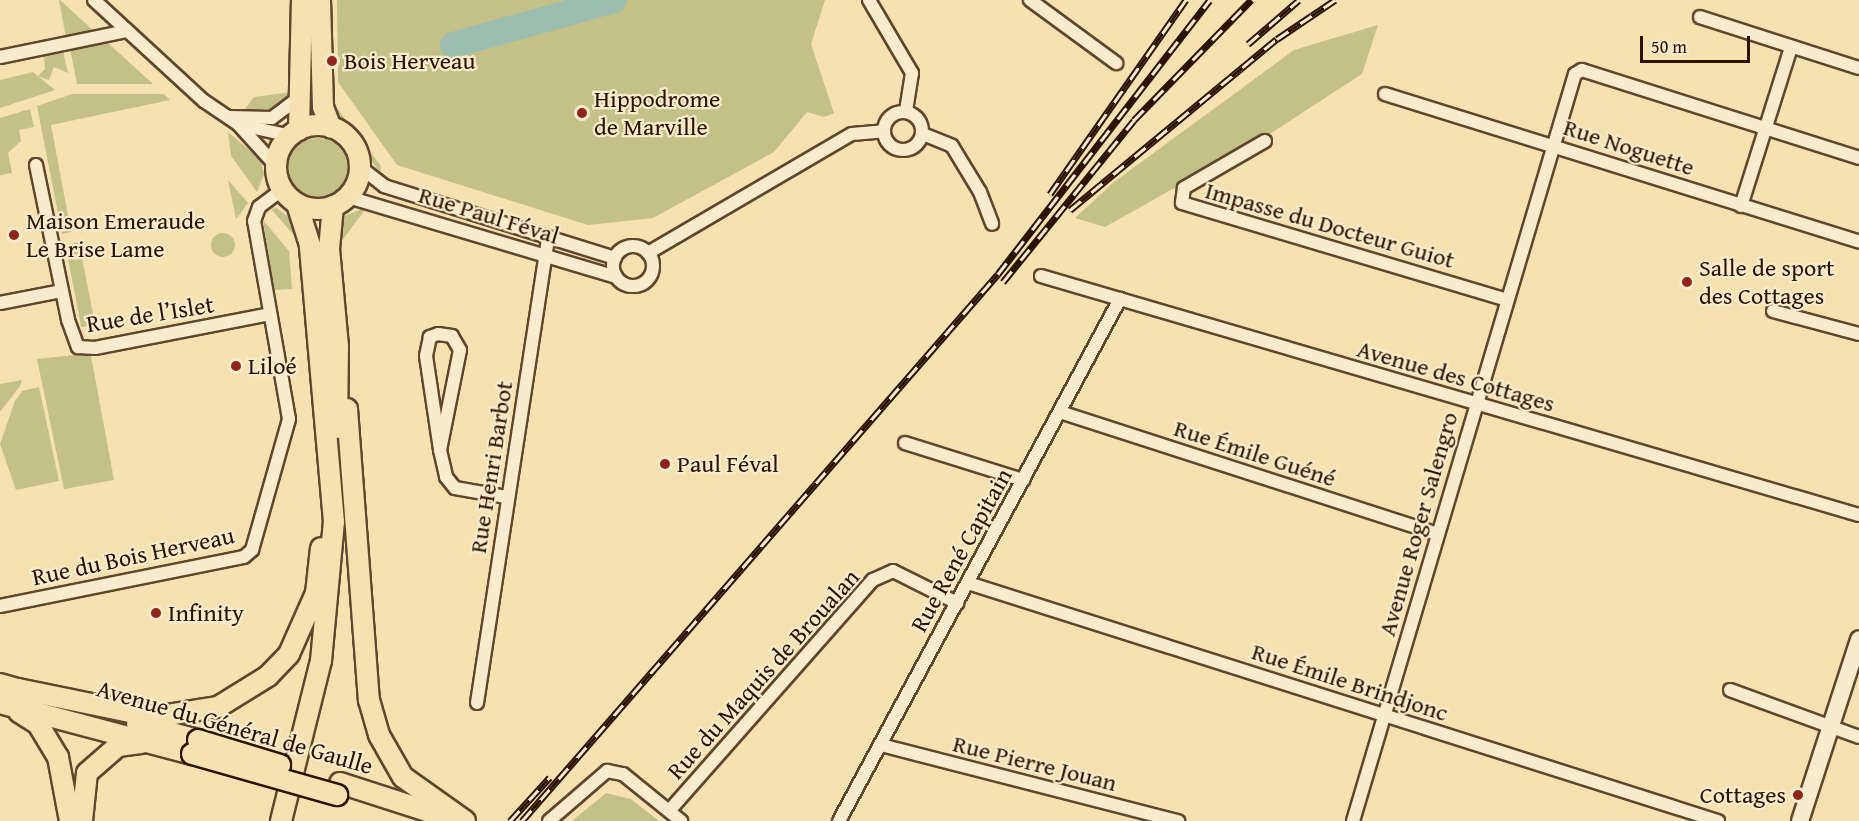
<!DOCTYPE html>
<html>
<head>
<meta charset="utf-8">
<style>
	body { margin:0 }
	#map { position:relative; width:1859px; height:821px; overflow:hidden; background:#f6e1b1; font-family:"Gentium Book Plus",serif }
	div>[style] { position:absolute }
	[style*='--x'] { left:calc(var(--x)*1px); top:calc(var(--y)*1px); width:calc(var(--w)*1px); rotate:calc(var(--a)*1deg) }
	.green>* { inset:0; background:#c3c187; transform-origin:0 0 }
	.round { border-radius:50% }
	.river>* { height:26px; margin:-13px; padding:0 13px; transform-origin:13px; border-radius:13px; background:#9dbdae }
	.roads { filter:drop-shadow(2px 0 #5f462c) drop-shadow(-2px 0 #5f462c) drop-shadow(0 2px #5f462c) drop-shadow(0 -2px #5f462c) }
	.minor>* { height:12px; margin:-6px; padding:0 6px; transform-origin:6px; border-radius:6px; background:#f9eccc }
	.minor>.ring { margin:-6px; padding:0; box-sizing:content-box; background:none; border:12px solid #f9eccc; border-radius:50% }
	.secondary>* { height:16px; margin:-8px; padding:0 8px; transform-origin:8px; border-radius:8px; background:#f9eccc }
	.primary>* { height:20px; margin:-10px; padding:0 10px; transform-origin:10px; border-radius:10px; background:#f6e1b1 }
	.primary>.ring { margin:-10px; padding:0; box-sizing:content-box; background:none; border:20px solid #f6e1b1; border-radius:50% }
	.rail>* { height:7px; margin-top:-3.5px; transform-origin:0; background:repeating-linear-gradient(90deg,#f9eccc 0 14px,#2d1200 0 28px); box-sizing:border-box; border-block:2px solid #2d1200 }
	.bridges { filter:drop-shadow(2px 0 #2d1200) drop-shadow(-2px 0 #2d1200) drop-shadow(0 2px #2d1200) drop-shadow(0 -2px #2d1200) }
	.primary-bridge>* { height:20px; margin:-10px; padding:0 10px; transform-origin:10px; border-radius:10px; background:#f6e1b1 }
	.dots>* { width:16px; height:16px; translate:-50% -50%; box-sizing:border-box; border:3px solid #f9eccc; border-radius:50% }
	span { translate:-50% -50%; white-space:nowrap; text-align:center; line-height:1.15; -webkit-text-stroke:4.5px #f9eccc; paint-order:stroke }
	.poi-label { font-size:24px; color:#2d1200 }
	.left { translate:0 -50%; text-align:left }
	.right { translate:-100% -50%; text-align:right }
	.street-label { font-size:24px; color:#2d1200 }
	.scale { position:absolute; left:1640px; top:36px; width:110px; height:27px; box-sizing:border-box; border:3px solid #2d1200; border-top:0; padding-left:8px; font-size:18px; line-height:21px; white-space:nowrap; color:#2d1200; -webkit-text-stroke:4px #f9eccc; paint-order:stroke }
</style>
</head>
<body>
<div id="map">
	<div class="green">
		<i style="clip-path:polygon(59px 0,60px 0,95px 32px,66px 38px)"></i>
		<i style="clip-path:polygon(337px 0,825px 0,811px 44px,834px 113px,824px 117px,807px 112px,774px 152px,653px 218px,588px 225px,397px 165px,338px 82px)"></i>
		<i style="clip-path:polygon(1378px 25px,1362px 74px,1265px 137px,1105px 227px,1075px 218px,1114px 182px,1294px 50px)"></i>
		<i style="clip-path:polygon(107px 42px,153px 84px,77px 84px,70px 49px)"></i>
		<i style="clip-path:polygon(63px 51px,68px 73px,54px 67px,49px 80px,38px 76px,45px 69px,44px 55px)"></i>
		<i style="clip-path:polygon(33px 72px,55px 90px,0 108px,0 80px)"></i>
		<i style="clip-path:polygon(293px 92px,274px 110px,243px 112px,254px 97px)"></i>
		<i style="clip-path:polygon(72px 94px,164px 94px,170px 100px,51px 125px,71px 232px,62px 234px,37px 106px)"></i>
		<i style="clip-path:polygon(332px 102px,381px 166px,380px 172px,340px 122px)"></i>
		<i style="clip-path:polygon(30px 109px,34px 127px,19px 130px,21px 141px,8px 153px,12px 173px,0 175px,0 118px)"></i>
		<i style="clip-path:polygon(228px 132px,261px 160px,264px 174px,257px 192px,231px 156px)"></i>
		<i class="round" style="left:286px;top:138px;width:62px;height:62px"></i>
		<i style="clip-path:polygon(228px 180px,248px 203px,236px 219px)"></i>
		<i style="clip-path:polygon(367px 207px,341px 242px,338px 242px,342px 217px)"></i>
		<i style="clip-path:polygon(277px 208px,291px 219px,299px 241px,271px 209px)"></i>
		<i style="clip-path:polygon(263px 220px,289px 251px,292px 289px,274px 290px)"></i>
		<i class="round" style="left:211px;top:233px;width:24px;height:24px"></i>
		<i style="left:79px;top:242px;width:84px;height:14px;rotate:79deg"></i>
		<i style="clip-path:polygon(75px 355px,91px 356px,114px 480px,64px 489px,37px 359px)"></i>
		<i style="clip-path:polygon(22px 380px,20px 386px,0 412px,0 384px)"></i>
		<i style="clip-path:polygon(39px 387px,59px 481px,16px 490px,0 444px,15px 401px,22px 391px)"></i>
		<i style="clip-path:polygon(606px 793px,631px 799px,659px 821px,572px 821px)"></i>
	</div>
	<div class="river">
		<i style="--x:453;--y:45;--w:167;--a:-15.6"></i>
	</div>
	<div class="roads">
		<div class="minor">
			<i style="--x:94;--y:0;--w:149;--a:42.6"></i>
			<i style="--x:204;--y:101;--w:41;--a:34.1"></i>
			<i style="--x:238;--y:124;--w:57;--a:47.9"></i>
			<i style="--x:869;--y:0;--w:85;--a:59.5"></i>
			<i style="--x:912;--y:73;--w:39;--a:99"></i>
			<i style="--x:1030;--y:0;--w:107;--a:36.2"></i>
			<i style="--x:1700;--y:17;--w:167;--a:17.8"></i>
			<i style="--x:0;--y:57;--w:130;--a:-11.6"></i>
			<i style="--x:1385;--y:94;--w:497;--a:17.3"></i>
			<i class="ring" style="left:884px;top:112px;width:26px;height:26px"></i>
			<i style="--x:229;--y:117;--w:43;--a:1.3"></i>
			<i style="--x:272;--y:118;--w:38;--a:-37"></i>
			<i style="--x:241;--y:125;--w:51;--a:12.4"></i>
			<i style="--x:923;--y:134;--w:31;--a:22"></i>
			<i style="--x:952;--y:146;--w:54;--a:58.7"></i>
			<i style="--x:980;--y:192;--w:34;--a:69"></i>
			<i style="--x:1265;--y:141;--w:94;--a:149.9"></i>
			<i style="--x:1184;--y:188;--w:15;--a:98"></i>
			<i style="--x:1182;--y:203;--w:337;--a:16.6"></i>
			<i style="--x:36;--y:165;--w:158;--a:78.3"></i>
			<i style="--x:68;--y:320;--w:29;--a:70"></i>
			<i style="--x:78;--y:347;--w:17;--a:3"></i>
			<i style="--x:95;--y:348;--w:178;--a:-11"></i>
			<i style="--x:360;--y:167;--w:31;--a:38"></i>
			<i style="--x:384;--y:186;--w:242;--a:17.3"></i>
			<i style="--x:348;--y:197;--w:280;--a:16.6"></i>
			<i style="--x:1741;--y:206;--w:167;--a:-72.5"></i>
			<i class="ring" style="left:613px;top:246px;width:28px;height:28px"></i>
			<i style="--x:648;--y:253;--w:236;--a:-30.3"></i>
			<i style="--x:852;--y:134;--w:32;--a:-5"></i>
			<i style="--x:1041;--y:276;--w:852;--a:16.29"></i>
			<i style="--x:0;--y:303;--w:62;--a:-11.1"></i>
			<i style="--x:1773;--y:311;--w:89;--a:15"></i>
			<i style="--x:1060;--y:412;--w:397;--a:17.9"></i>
			<i style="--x:905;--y:443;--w:124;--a:17.4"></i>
			<i style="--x:440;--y:450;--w:102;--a:-78.7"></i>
			<i style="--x:460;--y:350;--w:16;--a:-120"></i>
			<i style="--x:452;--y:336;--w:14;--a:-172"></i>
			<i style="--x:438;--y:334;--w:9;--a:159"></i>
			<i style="--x:430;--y:337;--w:19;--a:102"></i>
			<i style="--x:426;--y:356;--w:95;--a:81.5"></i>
			<i style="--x:440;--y:450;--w:28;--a:77"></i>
			<i style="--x:446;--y:477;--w:14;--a:51"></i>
			<i style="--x:455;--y:488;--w:52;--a:10"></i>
			<i style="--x:968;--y:583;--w:787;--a:17.61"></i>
			<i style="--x:0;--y:606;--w:249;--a:-11.4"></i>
			<i style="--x:244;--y:557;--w:11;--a:-41"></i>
			<i style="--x:252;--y:550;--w:136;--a:-74.2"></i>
			<i style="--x:289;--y:419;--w:201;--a:-100"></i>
			<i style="--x:254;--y:221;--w:15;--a:-70"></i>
			<i style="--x:259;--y:207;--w:30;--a:-37"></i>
			<i style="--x:1730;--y:690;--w:137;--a:20"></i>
			<i style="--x:477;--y:703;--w:469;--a:-81.3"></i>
			<i style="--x:881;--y:745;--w:307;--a:14.4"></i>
			<i style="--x:669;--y:811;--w:308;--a:-48.6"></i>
			<i style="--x:873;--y:580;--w:22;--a:-24"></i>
			<i style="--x:893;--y:571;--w:72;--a:26.6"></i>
			<i style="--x:549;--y:821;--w:77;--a:-40.8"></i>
			<i style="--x:607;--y:771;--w:16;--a:11"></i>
			<i style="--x:623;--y:774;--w:75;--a:39"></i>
			<i style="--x:839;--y:821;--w:593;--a:-61.71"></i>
			<i style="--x:1353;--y:821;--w:779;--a:-73.45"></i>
			<i style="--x:1575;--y:74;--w:8;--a:-30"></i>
			<i style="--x:1582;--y:70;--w:291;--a:17.6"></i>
		</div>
		<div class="secondary">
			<i style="--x:1800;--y:821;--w:191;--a:-72"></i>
		</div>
		<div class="primary">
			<i style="--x:320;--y:0;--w:107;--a:88.4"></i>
			<i style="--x:323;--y:107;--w:22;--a:69"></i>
			<i class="ring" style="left:276px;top:125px;width:64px;height:64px"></i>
			<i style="--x:299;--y:130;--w:130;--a:-88.7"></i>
			<i style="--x:333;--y:206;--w:43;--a:95.3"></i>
			<i style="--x:329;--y:249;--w:97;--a:84.7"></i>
			<i style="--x:338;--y:346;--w:82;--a:90.7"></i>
			<i style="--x:347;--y:409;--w:292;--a:85.7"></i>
			<i style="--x:369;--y:700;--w:36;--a:74"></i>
			<i style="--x:379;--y:735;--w:48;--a:60.3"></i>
			<i style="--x:403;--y:777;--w:76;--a:35.4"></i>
			<i style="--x:0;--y:684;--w:32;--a:16"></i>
			<i style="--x:18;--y:689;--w:140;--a:11.6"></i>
			<i style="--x:155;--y:717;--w:64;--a:-9"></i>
			<i style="--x:218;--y:707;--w:59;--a:-31.8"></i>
			<i style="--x:268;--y:676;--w:30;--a:-46"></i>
			<i style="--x:289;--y:654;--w:67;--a:-66.1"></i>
			<i style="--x:316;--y:593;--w:45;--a:-83.7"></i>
			<i style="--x:0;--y:703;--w:199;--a:14.9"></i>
			<i style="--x:19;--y:712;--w:22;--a:32"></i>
			<i style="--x:38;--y:724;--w:39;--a:59"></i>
			<i style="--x:58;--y:757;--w:65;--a:79.4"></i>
			<i style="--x:137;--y:724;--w:63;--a:14.7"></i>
			<i style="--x:340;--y:783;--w:110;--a:17.9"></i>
			<i style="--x:82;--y:821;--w:48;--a:-84.1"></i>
			<i style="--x:87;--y:773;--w:41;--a:-41.1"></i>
			<i style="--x:118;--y:746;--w:23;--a:-7"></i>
			<i style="--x:281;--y:821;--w:165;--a:-76"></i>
			<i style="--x:321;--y:661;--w:140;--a:-84.7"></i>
			<i style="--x:334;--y:522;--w:278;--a:-95"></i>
			<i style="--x:310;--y:245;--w:43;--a:-107.6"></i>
		</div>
	</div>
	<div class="rail">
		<i style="--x:1248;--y:44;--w:67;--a:-40.8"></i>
		<i style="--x:1050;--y:194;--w:237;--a:-55"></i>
		<i style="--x:1070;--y:210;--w:268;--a:-39.6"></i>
		<i style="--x:1277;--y:39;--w:70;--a:-33.9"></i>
		<i style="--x:1003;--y:282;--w:208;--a:-51"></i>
		<i style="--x:1134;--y:120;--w:168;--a:-45.7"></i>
		<i style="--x:510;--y:821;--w:59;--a:-47.7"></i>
		<i style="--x:522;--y:821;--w:725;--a:-48.97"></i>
		<i style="--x:998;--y:274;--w:346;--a:-52.3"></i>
	</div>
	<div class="bridges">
		<div class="primary-bridge">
			<i style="--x:198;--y:740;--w:86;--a:17"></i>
			<i style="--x:192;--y:754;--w:151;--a:15.8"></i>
		</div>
	</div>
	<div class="dots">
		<i style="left:332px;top:61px;background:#8f2418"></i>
		<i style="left:582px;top:113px;background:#8f2418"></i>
		<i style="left:14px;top:235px;background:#8f2418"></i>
		<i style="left:1687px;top:282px;background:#8f2418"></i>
		<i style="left:236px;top:366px;background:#8f2418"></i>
		<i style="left:665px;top:464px;background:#8f2418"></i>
		<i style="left:156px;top:613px;background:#8f2418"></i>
		<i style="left:1798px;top:795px;background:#8f2418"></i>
	</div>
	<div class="poi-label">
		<span class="left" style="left:344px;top:61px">Bois Herveau</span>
		<span class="left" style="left:594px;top:113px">Hippodrome<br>de Marville</span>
		<span class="left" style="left:26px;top:235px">Maison Emeraude<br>Le Brise Lame</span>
		<span class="left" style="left:1699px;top:282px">Salle de sport<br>des Cottages</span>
		<span class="left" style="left:248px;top:366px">Liloé</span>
		<span class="left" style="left:677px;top:464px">Paul Féval</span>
		<span class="left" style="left:168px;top:613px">Infinity</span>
		<span class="right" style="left:1786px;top:795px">Cottages</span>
	</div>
	<div class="street-label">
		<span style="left:1629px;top:147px;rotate:18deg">Rue Noguette</span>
		<span style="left:489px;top:215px;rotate:17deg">Rue Paul Féval</span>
		<span style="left:1330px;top:225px;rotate:16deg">Impasse du Docteur Guiot</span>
		<span style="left:150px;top:314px;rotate:-9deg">Rue de l’Islet</span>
		<span style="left:1456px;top:376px;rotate:16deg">Avenue des Cottages</span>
		<span style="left:1255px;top:453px;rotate:18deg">Rue Émile Guéné</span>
		<span style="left:491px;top:467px;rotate:-81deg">Rue Henri Barbot</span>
		<span style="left:1418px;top:524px;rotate:-74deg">Avenue Roger Salengro</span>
		<span style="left:961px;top:550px;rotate:-61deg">Rue René Capitain</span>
		<span style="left:133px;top:556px;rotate:-12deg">Rue du Bois Herveau</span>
		<span style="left:763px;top:674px;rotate:-48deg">Rue du Maquis de Broualan</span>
		<span style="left:1350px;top:682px;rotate:18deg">Rue Émile Brindjonc</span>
		<span style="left:235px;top:727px;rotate:16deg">Avenue du Général de Gaulle</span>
		<span style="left:1035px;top:763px;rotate:14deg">Rue Pierre Jouan</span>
	</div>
	<div class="scale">50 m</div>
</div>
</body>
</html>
